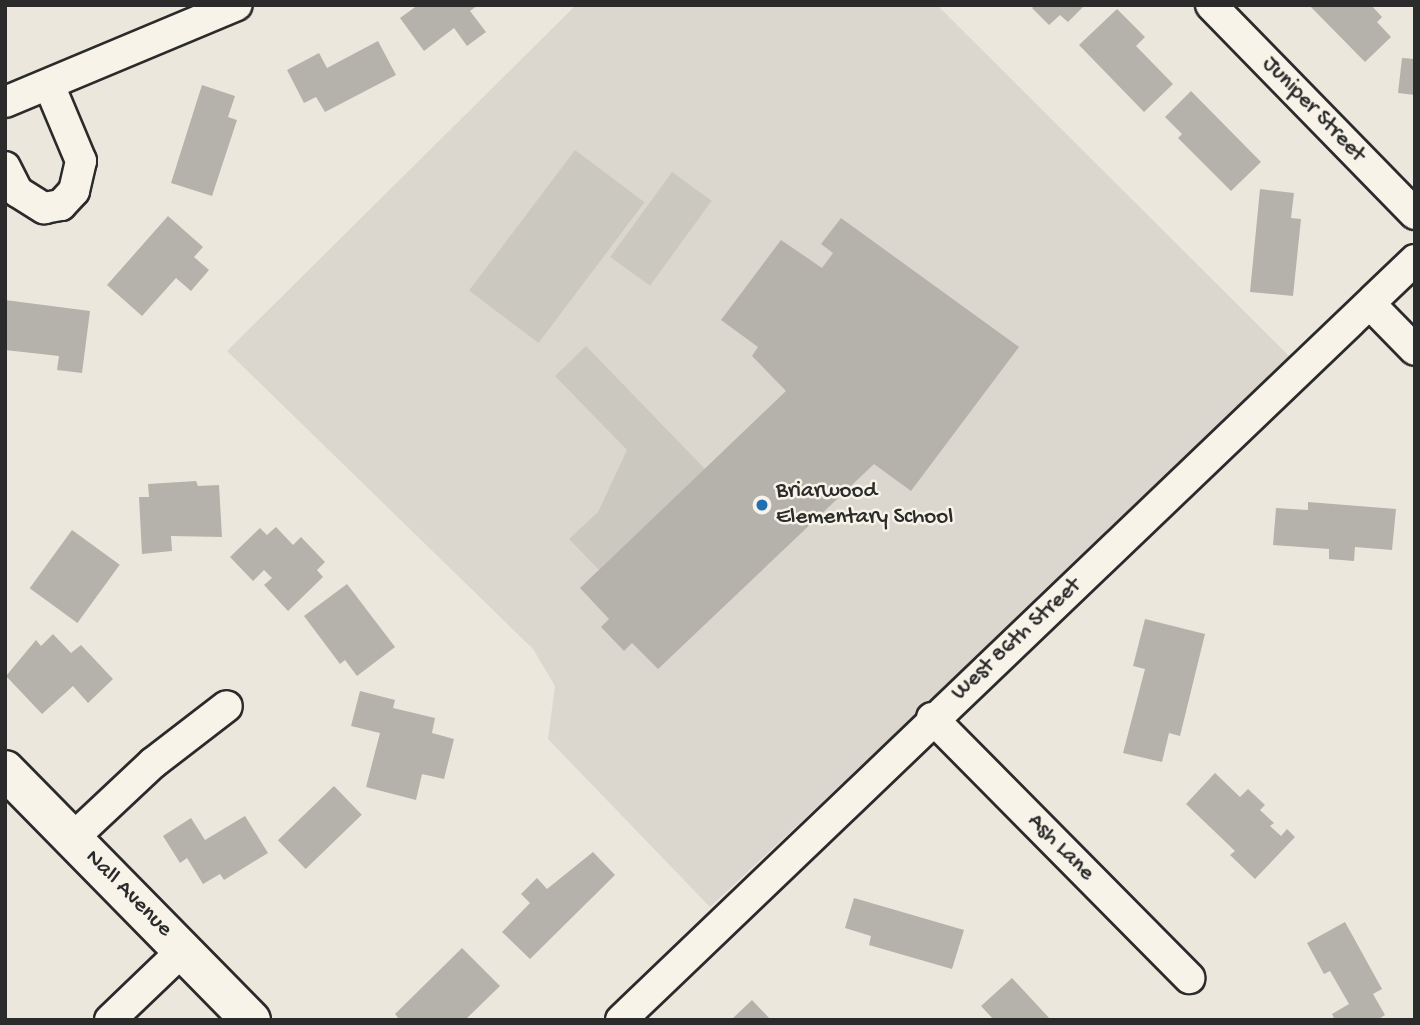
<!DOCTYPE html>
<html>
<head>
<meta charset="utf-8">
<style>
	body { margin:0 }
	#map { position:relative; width:1420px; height:1025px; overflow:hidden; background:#ebe7dd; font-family:"Gochi Hand",sans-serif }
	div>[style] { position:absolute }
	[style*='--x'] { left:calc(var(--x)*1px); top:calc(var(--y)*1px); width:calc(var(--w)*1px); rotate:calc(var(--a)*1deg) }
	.built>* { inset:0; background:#dbd7ce }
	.green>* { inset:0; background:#cbc8bf; transform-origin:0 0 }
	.building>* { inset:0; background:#b5b2ab; transform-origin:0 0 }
	.roads { filter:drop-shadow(2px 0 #2b2b2b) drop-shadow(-2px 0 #2b2b2b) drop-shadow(0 2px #2b2b2b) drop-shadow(0 -2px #2b2b2b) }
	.minor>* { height:30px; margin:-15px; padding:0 15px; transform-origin:15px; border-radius:15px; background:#f7f3e8 }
	.major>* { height:38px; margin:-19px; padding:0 19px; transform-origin:19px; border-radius:19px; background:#f7f3e8 }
	.dots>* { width:19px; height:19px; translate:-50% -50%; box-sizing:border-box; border:4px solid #f7f3e8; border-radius:50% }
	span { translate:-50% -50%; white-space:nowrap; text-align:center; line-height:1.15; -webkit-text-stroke:5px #f7f3e8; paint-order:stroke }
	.street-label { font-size:23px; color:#2b2b2b }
	.poi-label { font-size:23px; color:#2b2b2b }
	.left { translate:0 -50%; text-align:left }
	.frame { position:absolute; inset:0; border:7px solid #2b2b2b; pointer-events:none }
</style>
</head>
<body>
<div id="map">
	<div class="built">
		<i style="clip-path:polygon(576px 5px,937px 5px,1294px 361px,710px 907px,548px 739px,555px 686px,533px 649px,227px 351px)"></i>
	</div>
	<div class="green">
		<i style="left:575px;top:150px;width:87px;height:176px;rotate:37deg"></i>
		<i style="left:672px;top:172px;width:49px;height:105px;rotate:36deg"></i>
		<i style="clip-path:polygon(586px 346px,705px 469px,599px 570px,569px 539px,598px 512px,627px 450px,555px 376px)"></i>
	</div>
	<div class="building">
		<i style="clip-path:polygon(418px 5px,478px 5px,470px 11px,486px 32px,467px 46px,454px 28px,424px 51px,400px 18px)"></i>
		<i style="clip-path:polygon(1035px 5px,1085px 5px,1068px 22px,1060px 15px,1049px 25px,1032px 8px)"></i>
		<i style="clip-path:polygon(1309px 5px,1371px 5px,1382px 17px,1377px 22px,1391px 37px,1365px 62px)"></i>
		<i style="clip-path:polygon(1117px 9px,1145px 37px,1136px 46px,1173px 84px,1144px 112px,1079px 45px)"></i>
		<i style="clip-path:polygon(378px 41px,396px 75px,325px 112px,316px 97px,304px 103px,287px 70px,319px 53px,327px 68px)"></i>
		<i style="clip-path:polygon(1402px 58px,1415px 59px,1415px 95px,1398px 93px)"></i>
		<i style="clip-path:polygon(202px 85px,235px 96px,228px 117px,237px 120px,212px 196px,171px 183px)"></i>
		<i style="clip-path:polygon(1191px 91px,1261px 162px,1231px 191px,1178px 138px,1182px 134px,1165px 117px)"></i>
		<i style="clip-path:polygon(1260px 189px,1294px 193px,1291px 218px,1301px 219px,1293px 296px,1250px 292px)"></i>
		<i style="clip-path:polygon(168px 216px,203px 247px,194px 257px,209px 270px,191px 291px,176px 278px,142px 316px,107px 285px)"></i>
		<i style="clip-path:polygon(841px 218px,1019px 347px,911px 491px,874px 464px,658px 669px,632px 643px,624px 651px,601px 627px,609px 619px,580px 588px,786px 391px,752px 356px,758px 347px,721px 320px,781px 240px,822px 268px,833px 253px,821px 244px)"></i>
		<i style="clip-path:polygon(5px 300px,90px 311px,82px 373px,57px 370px,59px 356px,5px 350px)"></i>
		<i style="clip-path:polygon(196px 481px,198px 486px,219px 485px,222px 537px,171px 536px,172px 551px,142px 554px,139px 497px,149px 497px,148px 484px)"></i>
		<i style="clip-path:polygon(1308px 502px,1396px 509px,1392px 550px,1355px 547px,1354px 561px,1329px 559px,1329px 549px,1273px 545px,1276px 508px,1308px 510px)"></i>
		<i style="clip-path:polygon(276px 527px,293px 545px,301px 537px,325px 562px,317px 570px,323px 577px,288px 611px,264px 585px,272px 578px,264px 570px,253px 581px,230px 557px,260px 528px,267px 535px)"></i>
		<i style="left:72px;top:530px;width:59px;height:72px;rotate:36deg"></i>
		<i style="clip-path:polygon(347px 584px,395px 647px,357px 676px,345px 660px,340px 664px,304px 616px)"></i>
		<i style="clip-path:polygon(1145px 619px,1205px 634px,1180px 736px,1169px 733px,1162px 762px,1123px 753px,1145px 669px,1133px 666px)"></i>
		<i style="clip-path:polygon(53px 634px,71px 653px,81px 645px,113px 679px,88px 703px,73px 686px,42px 714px,6px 676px,36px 640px,41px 646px)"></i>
		<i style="clip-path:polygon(360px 691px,395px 700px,393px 708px,435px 718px,432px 733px,454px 739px,444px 779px,422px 774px,416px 800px,366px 787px,380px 733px,351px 726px)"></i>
		<i style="clip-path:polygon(1215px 773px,1240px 797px,1248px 789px,1265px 805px,1260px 810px,1274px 823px,1270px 826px,1281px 836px,1287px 829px,1295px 837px,1255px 879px,1230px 855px,1235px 851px,1186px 804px)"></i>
		<i style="left:334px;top:786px;width:40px;height:78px;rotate:46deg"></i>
		<i style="clip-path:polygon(245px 816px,268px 853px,224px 880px,220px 874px,203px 884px,187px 858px,180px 863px,163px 836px,191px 818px,205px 840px)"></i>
		<i style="clip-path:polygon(593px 852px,615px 875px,530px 959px,502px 932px,530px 903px,521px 894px,537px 878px,547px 889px)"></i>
		<i style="clip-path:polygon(854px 898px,964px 930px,952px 969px,869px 945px,871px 936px,845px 928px)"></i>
		<i style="clip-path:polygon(1345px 922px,1382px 989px,1373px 994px,1385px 1015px,1377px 1020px,1335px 1020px,1332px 1014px,1349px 1004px,1330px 971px,1324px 974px,1307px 943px)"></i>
		<i style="clip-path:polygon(462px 948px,500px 986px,465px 1020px,400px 1020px,395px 1014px)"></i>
		<i style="clip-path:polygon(1012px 978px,1051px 1020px,994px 1020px,981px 1006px)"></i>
		<i style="clip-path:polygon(752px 1000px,771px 1020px,731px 1020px)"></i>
	</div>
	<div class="roads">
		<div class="minor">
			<i style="--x:1211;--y:5;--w:292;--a:45.7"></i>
			<i style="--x:5;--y:102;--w:251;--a:-22.7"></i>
			<i style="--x:5;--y:167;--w:28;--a:63"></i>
			<i style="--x:18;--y:192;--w:31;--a:32"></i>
			<i style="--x:44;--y:208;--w:17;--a:-10"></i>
			<i style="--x:61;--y:205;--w:19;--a:-47"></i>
			<i style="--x:74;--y:191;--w:31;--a:-77"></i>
			<i style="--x:81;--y:161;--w:82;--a:-112.8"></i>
			<i style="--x:1370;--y:304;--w:64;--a:45.6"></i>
			<i style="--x:932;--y:718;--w:366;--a:45.3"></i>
			<i style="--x:73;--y:838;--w:110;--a:-43.2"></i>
			<i style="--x:153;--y:763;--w:93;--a:-37.6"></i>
			<i style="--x:110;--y:1020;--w:101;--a:-43.8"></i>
			<i style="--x:621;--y:1020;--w:1099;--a:-43.75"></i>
		</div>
		<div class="major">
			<i style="--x:5;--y:770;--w:351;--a:45.5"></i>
		</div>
	</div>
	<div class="dots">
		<i style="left:762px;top:505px;background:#1f6fb2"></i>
	</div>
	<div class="street-label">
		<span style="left:1313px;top:110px;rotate:46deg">Juniper Street</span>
		<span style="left:1017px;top:640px;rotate:-43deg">West 86th Street</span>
		<span style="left:1060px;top:848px;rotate:45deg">Ash Lane</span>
		<span style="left:128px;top:894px;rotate:45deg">Nall Avenue</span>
	</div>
	<div class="poi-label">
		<span class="left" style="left:776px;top:505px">Briarwood<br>Elementary School</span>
	</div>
	<div class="frame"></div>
</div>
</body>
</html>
